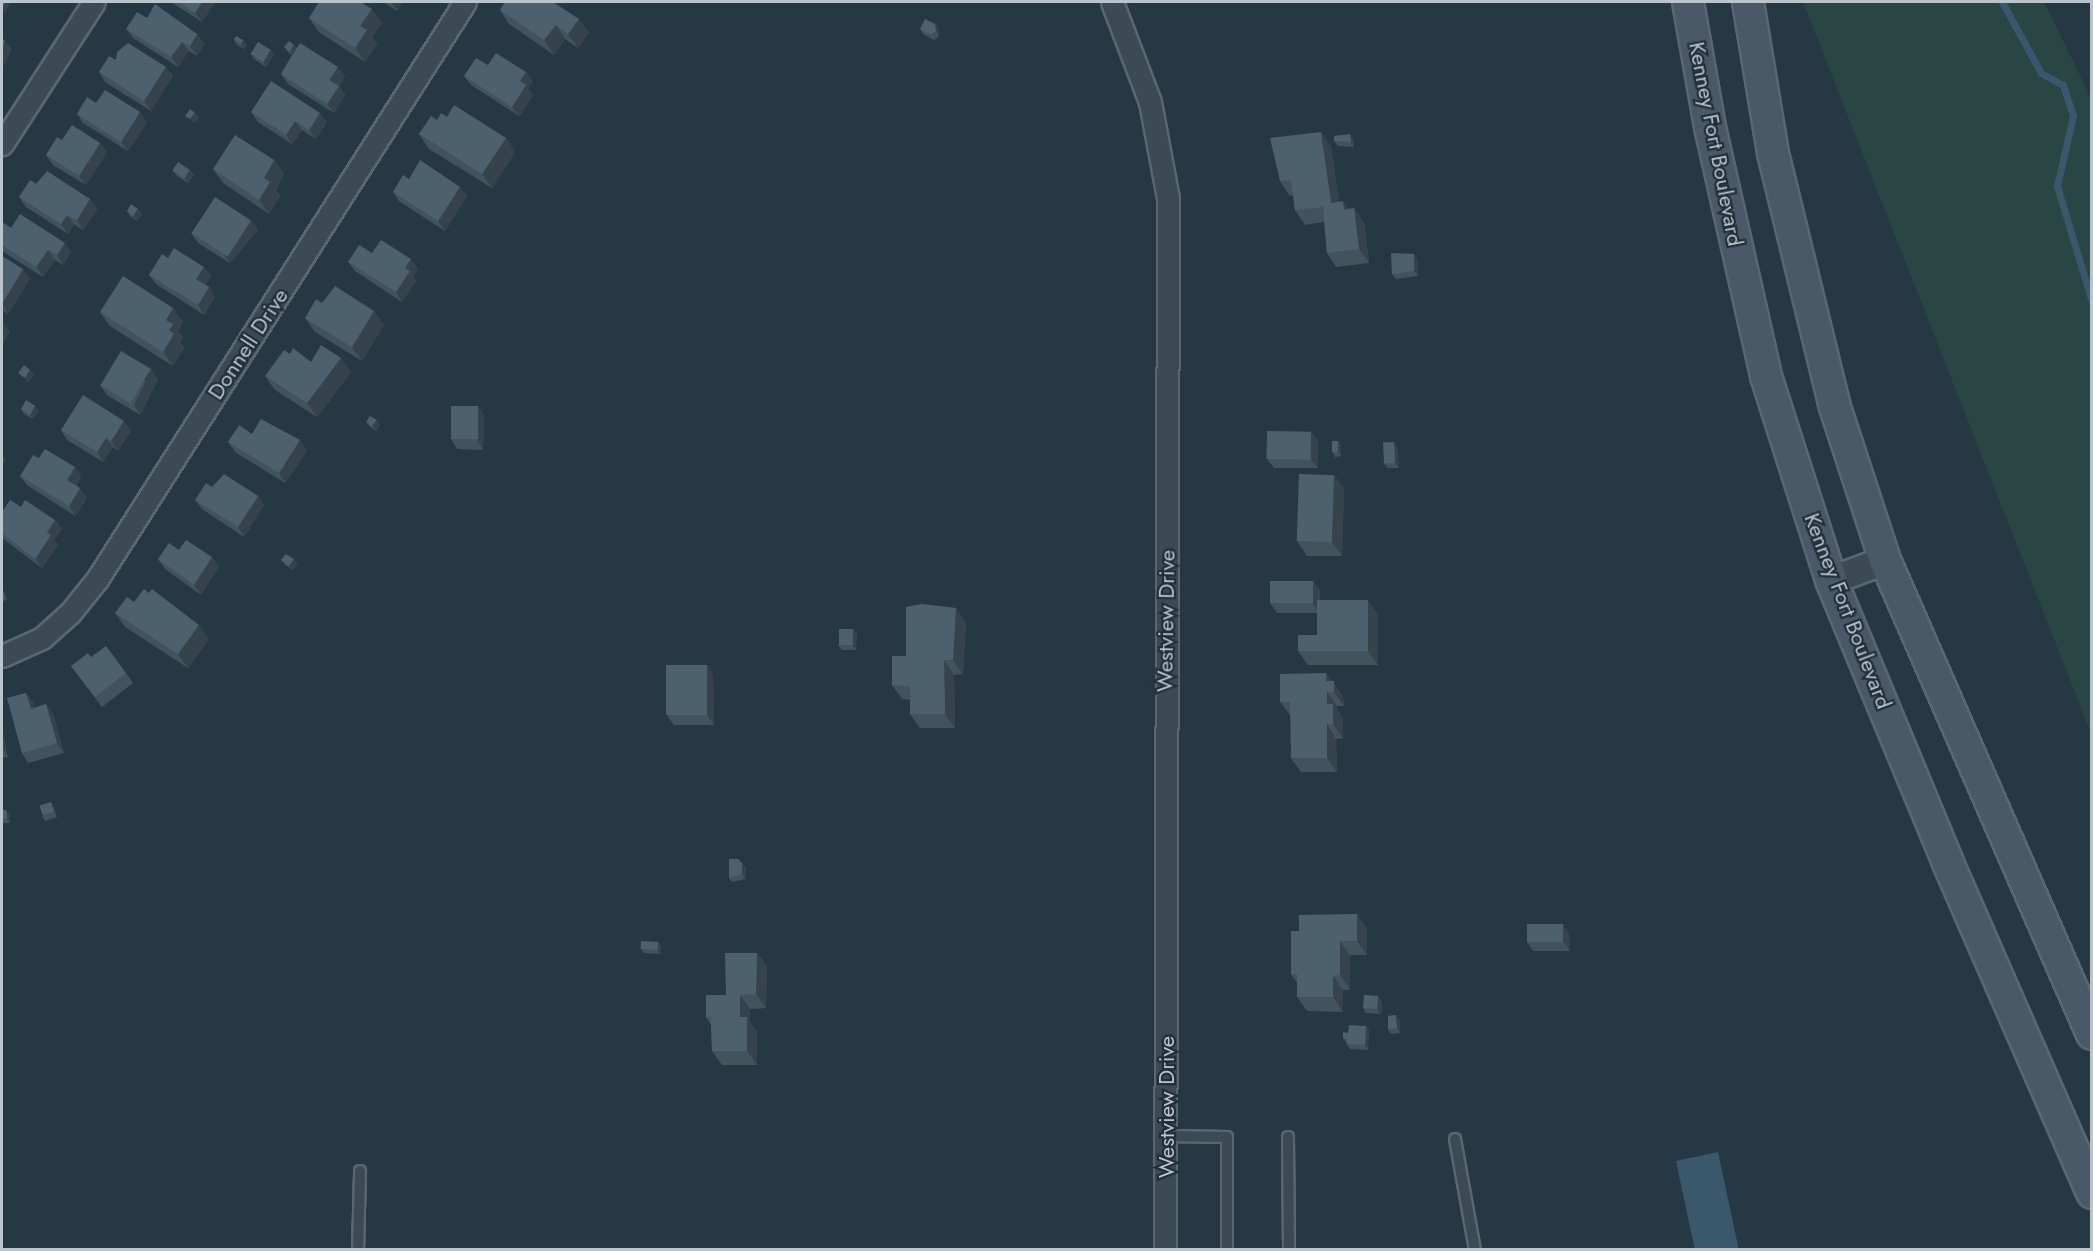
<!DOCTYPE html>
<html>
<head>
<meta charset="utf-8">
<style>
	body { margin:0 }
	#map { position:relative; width:2093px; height:1251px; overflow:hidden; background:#273845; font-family:Jost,sans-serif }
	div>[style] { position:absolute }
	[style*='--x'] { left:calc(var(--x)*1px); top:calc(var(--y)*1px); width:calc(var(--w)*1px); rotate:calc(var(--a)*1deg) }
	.green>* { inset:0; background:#294644 }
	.water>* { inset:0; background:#3a576c; transform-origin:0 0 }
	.stream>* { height:7px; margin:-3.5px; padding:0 3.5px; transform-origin:3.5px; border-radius:3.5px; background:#3a576c }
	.roads { filter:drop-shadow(2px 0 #5a6771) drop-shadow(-2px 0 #5a6771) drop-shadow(0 2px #5a6771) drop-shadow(0 -2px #5a6771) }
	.service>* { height:10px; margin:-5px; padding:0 5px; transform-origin:5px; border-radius:5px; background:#3b4a54 }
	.minor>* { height:21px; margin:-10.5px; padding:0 10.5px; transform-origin:10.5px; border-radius:10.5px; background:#3b4a54 }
	.tertiary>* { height:27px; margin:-13.5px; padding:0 13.5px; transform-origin:13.5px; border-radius:13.5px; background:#3b4a54 }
	.secondary>* { height:30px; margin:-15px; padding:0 15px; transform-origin:15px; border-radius:15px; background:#495967 }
	.wall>* { inset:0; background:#42535e }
	.shaded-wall>* { inset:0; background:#36434c }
	.building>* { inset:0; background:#4d606d; transform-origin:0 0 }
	span { translate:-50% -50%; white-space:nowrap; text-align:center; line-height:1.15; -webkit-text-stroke:4.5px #202f3a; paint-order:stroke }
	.street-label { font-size:22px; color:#b9c4cd }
	.frame { position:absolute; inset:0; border:3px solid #b9c4cd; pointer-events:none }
</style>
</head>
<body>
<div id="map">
	<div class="green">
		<i style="clip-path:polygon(1803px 2px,2044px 2px,2091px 98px,2091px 733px)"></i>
	</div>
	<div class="water">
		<i style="left:1718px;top:1152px;width:99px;height:43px;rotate:78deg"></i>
	</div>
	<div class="stream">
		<i style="--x:2002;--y:2;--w:81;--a:61.2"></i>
		<i style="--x:2041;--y:73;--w:25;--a:29"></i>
		<i style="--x:2063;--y:85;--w:33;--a:72"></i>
		<i style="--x:2073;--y:116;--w:72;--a:102.9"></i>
		<i style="--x:2057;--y:186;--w:121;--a:73.2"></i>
	</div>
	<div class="roads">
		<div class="service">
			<i style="--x:1167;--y:1136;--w:60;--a:1"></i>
			<i style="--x:1227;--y:1137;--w:113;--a:90"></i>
			<i style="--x:1288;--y:1137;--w:113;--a:89.5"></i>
			<i style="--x:1455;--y:1139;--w:113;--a:79.8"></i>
			<i style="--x:358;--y:1250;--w:79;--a:-88.5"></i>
		</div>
		<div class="minor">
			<i style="--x:1112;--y:2;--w:107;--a:69.2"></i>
			<i style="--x:1150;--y:102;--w:98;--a:79.4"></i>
			<i style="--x:1168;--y:198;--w:1052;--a:90.16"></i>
			<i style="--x:2;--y:144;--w:169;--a:-57.1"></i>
			<i style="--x:2;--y:656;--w:44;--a:-24.2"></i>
			<i style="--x:42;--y:638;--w:38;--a:-42"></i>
			<i style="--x:70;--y:613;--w:45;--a:-51.3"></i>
			<i style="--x:98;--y:578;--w:683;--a:-57.5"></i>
		</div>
		<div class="tertiary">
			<i style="--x:1831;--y:580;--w:58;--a:-20.3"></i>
		</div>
		<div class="secondary">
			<i style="--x:1688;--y:2;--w:127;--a:80"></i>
			<i style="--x:1710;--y:127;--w:255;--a:77.3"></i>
			<i style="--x:1766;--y:376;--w:214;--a:72.3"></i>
			<i style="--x:1831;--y:580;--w:306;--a:67.5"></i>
			<i style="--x:1948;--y:863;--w:360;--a:66.4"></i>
			<i style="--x:1748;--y:2;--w:153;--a:80.6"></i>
			<i style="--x:1773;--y:153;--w:258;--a:76.3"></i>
			<i style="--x:1834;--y:404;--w:164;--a:71.9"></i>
			<i style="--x:1885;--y:560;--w:517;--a:66.41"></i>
		</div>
	</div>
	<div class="wall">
		<i style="clip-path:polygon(171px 2px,215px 2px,202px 22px)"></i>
		<i style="clip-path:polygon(383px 2px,402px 2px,397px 11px)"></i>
		<i style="clip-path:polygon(500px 10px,579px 19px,589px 33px,578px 48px,565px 39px,554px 55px,509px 24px)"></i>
		<i style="clip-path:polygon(147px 18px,197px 34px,204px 44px,197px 56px,189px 51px,178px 67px,133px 38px,126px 29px)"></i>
		<i style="clip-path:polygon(309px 18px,382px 23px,372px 37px,377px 44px,365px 62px,319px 32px)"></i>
		<i style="clip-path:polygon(935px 24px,939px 29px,939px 36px,934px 40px,923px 34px,920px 29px)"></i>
		<i style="clip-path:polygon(234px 40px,243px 40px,247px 45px,244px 49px,237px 45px)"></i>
		<i style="clip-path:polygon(294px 45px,297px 48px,345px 76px,339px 86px,345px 95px,334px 113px,288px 84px,281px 74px,292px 55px,288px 52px,284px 47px)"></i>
		<i style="clip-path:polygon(251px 54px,274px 55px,266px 67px,254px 59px)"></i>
		<i style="clip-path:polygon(488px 65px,526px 72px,533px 82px,528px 88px,533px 95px,519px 116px,471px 85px,464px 76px)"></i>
		<i style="clip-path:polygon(99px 72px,173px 76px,151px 111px,105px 82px)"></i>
		<i style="clip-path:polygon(96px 103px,147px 122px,128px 151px,83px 123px,77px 114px)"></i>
		<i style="clip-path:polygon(251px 112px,327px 122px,316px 139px,302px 130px,292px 144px,258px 122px)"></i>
		<i style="clip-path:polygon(447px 117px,506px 138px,515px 152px,492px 188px,429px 149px,419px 134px,437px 120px)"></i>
		<i style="clip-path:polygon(1350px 134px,1353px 139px,1354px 147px,1338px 146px,1334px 141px)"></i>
		<i style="clip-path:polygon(62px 140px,100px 143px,107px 152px,86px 185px,53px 165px,46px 155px)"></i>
		<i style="clip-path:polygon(1331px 146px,1339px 202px,1348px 209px,1354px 208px,1364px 223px,1369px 263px,1336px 267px,1327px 253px,1324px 222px,1305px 225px,1295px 210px,1293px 195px,1290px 196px,1280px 181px)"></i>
		<i style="clip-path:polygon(274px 160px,284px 174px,276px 190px,280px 196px,269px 214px,223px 183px,213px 169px)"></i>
		<i style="clip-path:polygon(190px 170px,194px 175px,188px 183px,177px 176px,173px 171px)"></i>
		<i style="clip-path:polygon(409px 179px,467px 196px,445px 231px,399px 201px,393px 192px)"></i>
		<i style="clip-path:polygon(36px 184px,90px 199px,97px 209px,83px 230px,74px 224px,68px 234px,26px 207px,19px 197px)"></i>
		<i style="clip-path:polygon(127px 211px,142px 214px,137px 221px,130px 216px)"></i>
		<i style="clip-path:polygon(251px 220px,258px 230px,230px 263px,198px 243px,191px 233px)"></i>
		<i style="clip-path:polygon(2px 223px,11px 228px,71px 252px,63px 265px,55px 260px,43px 277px,2px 251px)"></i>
		<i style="clip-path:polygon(372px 253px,418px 269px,413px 276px,416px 281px,402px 302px,355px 271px,348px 262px)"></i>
		<i style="clip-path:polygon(1414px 254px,1417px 259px,1418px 276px,1396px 279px,1392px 274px)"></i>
		<i style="clip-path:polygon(2px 256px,30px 279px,8px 314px,2px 310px)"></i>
		<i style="clip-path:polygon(168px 258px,211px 276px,205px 285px,209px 287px,215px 297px,204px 315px,156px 284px,149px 275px)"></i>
		<i style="clip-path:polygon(322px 303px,374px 311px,384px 325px,362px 361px,315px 332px,305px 318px)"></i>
		<i style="clip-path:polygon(173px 308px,183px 322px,178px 331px,183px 338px,180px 342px,184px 348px,173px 366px,110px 326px,100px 312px)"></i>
		<i style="clip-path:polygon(290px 354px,311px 362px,351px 372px,317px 417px,275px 390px,265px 376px)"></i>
		<i style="clip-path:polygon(158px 379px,140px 415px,107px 395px,100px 385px)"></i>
		<i style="clip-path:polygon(478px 406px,484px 416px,483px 450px,457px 449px,451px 439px)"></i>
		<i style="clip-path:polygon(21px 409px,39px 411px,33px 419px,24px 414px)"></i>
		<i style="clip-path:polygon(366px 422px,380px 425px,376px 431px,369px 426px)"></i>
		<i style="clip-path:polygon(61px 430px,131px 430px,118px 451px,113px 447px,103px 462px,67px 440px)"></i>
		<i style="clip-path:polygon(1311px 432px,1318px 441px,1318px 468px,1274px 468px,1267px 459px)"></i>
		<i style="clip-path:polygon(252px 434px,307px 450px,285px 483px,235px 452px,228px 442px)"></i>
		<i style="clip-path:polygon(1338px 441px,1341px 445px,1341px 456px,1335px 457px,1332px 452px)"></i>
		<i style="clip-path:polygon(1394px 442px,1397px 447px,1399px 468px,1388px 468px,1384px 464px)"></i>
		<i style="clip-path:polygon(39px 458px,75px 467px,81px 477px,76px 485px,87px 498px,75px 516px,27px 485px,20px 476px)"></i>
		<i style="clip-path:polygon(1334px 475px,1344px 489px,1342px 556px,1307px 556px,1297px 541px)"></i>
		<i style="clip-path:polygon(212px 487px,258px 496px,264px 505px,244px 537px,202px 509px,195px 500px)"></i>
		<i style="clip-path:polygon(21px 507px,55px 520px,62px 529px,54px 540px,58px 545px,42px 568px,2px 538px,2px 512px)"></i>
		<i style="clip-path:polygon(179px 550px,212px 557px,219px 566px,201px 595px,165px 569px,158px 559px)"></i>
		<i style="clip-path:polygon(294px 559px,297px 564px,293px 570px,285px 565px,281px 560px)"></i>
		<i style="clip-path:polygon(1313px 581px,1320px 591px,1320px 600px,1378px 614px,1378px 665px,1308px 665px,1298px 651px,1317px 635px,1317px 613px,1277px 613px,1270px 603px)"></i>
		<i style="clip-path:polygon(2px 589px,7px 599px,2px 602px)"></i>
		<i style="clip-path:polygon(134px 602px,209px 639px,188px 668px,125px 627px,115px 613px)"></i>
		<i style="clip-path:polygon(966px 622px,963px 674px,954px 675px,955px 728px,920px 728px,910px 714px,910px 700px,902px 699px,892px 685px,906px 656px)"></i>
		<i style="clip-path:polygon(853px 629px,857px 634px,856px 650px,842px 650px,838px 645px)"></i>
		<i style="clip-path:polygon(91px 657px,126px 673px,133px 683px,102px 707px,71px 666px)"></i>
		<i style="clip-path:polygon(1326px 673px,1343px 696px,1344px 706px,1337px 706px,1337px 709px,1343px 718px,1343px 738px,1336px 739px,1337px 772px,1301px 772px,1291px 758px,1291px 716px,1280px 702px)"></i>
		<i style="clip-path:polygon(713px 675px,714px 725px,674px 725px,667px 716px)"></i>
		<i style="clip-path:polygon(26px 693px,33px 702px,34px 708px,46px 704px,53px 714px,64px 753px,28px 763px,22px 753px)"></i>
		<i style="clip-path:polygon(2px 729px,8px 757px,2px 758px)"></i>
		<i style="clip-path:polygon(54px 807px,57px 817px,45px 821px,42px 816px)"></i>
		<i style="clip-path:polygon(2px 810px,6px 810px,10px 815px,10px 823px,2px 823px)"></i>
		<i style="clip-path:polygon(742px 863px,746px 868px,746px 879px,732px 882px,729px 878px)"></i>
		<i style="clip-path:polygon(1357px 914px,1367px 929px,1367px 955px,1350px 955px,1350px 990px,1343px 990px,1343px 1012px,1307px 1011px,1297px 997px,1297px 983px,1291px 974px,1299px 931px)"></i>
		<i style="clip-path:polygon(1569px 934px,1570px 951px,1533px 951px,1527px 942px)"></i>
		<i style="clip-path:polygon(658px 942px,661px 947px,660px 954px,644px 953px,641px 949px)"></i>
		<i style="clip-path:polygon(757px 953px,767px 967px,766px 1008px,750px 1009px,750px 1022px,757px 1031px,757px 1065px,722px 1065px,712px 1051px,711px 1025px,706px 1017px,726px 995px)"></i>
		<i style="clip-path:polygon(1378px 996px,1382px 1001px,1381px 1014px,1366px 1013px,1363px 1008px)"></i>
		<i style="clip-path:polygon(1400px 1020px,1400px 1033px,1391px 1034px,1388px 1029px)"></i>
		<i style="clip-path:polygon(1366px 1026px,1369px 1031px,1368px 1050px,1350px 1049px,1343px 1038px,1348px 1033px)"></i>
	</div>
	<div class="shaded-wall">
		<i style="clip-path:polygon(6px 2px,9px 2px,10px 4px,5px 13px,2px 8px)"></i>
		<i style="clip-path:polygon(202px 2px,215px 2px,202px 22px,195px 13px)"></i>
		<i style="clip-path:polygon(391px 2px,402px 2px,397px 11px)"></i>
		<i style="clip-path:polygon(372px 9px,382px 23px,372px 37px,377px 44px,365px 62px,355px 48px,360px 26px)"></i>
		<i style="clip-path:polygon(579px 19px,589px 33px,578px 48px,568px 34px)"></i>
		<i style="clip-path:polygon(935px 24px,939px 29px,939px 36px,936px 31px)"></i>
		<i style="clip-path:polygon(556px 25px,565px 39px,554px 55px,544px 40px)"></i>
		<i style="clip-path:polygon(197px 34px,204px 44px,197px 56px,190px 46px)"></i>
		<i style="clip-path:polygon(243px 40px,247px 45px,244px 49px,241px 44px)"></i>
		<i style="clip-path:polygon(5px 41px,12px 50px,2px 68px,2px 48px)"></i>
		<i style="clip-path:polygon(182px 42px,189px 51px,178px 67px,171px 57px)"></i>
		<i style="clip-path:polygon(294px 45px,298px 50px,293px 56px,290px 51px)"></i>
		<i style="clip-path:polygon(271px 50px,274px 55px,266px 67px,263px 62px)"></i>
		<i style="clip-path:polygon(166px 67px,173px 76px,151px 111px,144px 101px)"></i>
		<i style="clip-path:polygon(338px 67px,345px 76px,336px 89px,329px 80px)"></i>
		<i style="clip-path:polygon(526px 72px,533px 82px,528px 88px,533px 95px,519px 116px,512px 107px,520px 81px)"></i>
		<i style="clip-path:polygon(339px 86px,345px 95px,334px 113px,327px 104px)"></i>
		<i style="clip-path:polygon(140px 112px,147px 122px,128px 151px,121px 142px)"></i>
		<i style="clip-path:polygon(195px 113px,199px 117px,194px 124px,190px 119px)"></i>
		<i style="clip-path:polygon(320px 113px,327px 122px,316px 139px,309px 130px)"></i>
		<i style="clip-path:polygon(295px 121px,302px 130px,292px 144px,286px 135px)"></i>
		<i style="clip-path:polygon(1321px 132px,1331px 146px,1341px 217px,1331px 203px)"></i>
		<i style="clip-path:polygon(1350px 134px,1353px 139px,1354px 147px,1351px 142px)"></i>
		<i style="clip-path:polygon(506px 138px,515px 152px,492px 188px,482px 174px)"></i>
		<i style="clip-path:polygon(100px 143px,107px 152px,86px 185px,79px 176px)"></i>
		<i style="clip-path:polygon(274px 160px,284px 174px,276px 190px,280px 196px,269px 214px,259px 200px,264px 178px)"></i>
		<i style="clip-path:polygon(190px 170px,194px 175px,188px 183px,185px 178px)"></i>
		<i style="clip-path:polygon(460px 187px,467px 196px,445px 231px,438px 221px)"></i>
		<i style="clip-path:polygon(90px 199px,97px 209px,83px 230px,77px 220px)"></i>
		<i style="clip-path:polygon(1343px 201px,1352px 215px,1344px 210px)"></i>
		<i style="clip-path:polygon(1354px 208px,1364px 223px,1369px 263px,1359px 249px)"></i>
		<i style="clip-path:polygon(138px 209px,142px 214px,137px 221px,133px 216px)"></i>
		<i style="clip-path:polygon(67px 215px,74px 224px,68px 234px,61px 224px)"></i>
		<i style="clip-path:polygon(251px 220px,258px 230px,230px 263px,224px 254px)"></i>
		<i style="clip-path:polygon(65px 243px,71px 252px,63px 265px,57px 255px)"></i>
		<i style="clip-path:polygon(48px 250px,55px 260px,43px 277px,36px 267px)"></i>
		<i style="clip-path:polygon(1414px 254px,1417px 259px,1418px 276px,1414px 271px)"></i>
		<i style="clip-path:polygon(411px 259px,418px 269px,413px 276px,416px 281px,402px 302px,396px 292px,405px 268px)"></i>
		<i style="clip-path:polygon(204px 267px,211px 276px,203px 289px,196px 279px)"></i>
		<i style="clip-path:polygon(23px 269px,30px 279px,8px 314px,2px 304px)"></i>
		<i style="clip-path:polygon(209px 287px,215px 297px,204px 315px,198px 305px)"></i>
		<i style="clip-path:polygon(173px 308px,183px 322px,178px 331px,183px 338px,180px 342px,184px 348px,173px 366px,163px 352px,169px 330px,166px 320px)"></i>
		<i style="clip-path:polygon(374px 311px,384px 325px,362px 361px,352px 347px)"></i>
		<i style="clip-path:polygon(3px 322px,10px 332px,2px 345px,2px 325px)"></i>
		<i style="clip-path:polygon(341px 358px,351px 372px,317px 417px,307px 403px)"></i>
		<i style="clip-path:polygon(151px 369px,158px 379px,140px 415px,134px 405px)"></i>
		<i style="clip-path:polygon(30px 370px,34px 375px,28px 383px,25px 378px)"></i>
		<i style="clip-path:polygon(35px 406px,39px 411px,33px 419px,30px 415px)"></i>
		<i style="clip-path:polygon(478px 406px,484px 416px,483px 450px,477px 440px)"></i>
		<i style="clip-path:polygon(377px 420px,380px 425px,376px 431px,372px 426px)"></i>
		<i style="clip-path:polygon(124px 421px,131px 430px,118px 451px,111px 441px)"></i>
		<i style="clip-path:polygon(1311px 432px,1318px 441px,1318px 468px,1311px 459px)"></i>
		<i style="clip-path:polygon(106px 438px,113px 447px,103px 462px,97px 452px)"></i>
		<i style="clip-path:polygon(300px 440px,307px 450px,285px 483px,279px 473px)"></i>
		<i style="clip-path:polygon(1338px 441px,1341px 445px,1341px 456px,1338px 452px)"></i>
		<i style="clip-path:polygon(1394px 442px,1397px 447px,1399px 468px,1395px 463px)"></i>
		<i style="clip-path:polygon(2px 455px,6px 460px,2px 466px)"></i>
		<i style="clip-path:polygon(75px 467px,81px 477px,73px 489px,67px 480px)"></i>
		<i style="clip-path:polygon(1334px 475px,1344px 489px,1342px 556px,1332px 542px)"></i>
		<i style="clip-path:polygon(80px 488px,87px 498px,75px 516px,69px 506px)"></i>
		<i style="clip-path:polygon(258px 496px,264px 505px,244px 537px,238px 527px)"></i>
		<i style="clip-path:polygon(55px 520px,62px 529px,54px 540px,58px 545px,42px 568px,35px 559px,47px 532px)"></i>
		<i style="clip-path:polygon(212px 557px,219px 566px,201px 595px,194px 585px)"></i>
		<i style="clip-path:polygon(294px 559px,297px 564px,293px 570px,289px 566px)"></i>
		<i style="clip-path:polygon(1313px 581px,1320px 591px,1319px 613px,1313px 604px)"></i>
		<i style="clip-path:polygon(1368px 600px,1378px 614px,1378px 665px,1368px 651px)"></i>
		<i style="clip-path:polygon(956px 608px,966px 622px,963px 674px,953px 660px)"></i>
		<i style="clip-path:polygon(199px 625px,209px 639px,188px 668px,178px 654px)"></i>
		<i style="clip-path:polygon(853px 629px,857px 634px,856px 650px,853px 646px)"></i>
		<i style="clip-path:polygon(944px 660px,954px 675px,955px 728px,945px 714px)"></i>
		<i style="clip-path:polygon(707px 665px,713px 675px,714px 725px,707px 715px)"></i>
		<i style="clip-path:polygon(1326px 673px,1343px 696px,1344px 706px,1326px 681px)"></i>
		<i style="clip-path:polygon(1327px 692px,1337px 706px,1337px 709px,1343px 718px,1343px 738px,1333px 724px,1327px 704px)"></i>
		<i style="clip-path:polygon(26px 693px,33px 702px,37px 718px,31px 709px)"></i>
		<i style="clip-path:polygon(46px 704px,53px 714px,64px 753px,57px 743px)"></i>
		<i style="clip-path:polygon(1327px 724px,1336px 739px,1337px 772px,1327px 758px)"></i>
		<i style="clip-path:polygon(2px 729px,8px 757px,2px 747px)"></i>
		<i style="clip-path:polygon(51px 802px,54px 807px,57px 817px,54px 812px)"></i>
		<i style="clip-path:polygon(6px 810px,10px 815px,10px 823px,7px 818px)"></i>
		<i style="clip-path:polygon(742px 863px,746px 868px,746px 879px,742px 874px)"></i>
		<i style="clip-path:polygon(1357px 914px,1367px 929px,1367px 955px,1357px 941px)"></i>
		<i style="clip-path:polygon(1563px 924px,1569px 934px,1570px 951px,1563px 941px)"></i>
		<i style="clip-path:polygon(1340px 941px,1350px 955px,1350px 990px,1340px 975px)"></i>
		<i style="clip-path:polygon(658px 942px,661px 947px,660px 954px,657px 950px)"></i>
		<i style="clip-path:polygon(757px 953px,767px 967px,766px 1008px,756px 994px)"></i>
		<i style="clip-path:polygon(1333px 976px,1343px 990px,1343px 1012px,1333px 997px)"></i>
		<i style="clip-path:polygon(740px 995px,750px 1009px,750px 1022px,757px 1031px,757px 1065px,747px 1051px,740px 1017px)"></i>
		<i style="clip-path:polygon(1378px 996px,1382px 1001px,1381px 1014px,1377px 1010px)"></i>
		<i style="clip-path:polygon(1396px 1015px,1400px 1020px,1400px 1033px,1397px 1028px)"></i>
		<i style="clip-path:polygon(1366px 1026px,1369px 1031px,1368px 1050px,1365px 1045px)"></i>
	</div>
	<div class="building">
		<i style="clip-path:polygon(2px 2px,6px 2px,2px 8px)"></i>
		<i style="clip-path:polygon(179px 2px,202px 2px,195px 13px)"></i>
		<i style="clip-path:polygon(319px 2px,360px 2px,372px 9px,360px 26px,367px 30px,355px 48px,309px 18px)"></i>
		<i style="clip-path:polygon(505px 2px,553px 2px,579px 19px,568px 34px,556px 25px,544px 40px,500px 10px)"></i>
		<i style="clip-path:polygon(155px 4px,197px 34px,190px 46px,182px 42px,171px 57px,126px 29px,137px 12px,147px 18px)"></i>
		<i style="clip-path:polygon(925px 19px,935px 24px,936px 31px,930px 35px,920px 29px)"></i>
		<i style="left:236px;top:36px;width:8px;height:4px;rotate:30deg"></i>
		<i style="clip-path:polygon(2px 38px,5px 41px,2px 48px)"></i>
		<i style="clip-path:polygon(289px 41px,294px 45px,290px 51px,284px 47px)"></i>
		<i style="left:258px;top:42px;width:15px;height:14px;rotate:32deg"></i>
		<i style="clip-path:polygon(128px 43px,166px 67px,144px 101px,99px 72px,109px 56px,116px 60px,117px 52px)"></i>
		<i style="clip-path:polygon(300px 43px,338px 67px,329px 80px,339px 86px,327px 104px,281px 74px)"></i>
		<i style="clip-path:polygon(496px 53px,526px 72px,520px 81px,526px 85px,512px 107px,464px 76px,476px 58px,488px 65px)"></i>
		<i style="clip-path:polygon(271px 81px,320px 113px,309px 130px,295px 121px,286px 135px,251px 112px)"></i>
		<i style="clip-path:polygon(105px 90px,140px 112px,121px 142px,77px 114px,87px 97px,96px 103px)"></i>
		<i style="clip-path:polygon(454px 105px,506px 138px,482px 174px,419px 134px,431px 116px,437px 120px,441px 113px,447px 117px)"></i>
		<i style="clip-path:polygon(190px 109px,195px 113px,190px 119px,185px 116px)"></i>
		<i style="clip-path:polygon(72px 125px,100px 143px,79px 176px,46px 155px,57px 137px,62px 140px)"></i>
		<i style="clip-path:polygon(1321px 132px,1331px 203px,1343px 201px,1344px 210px,1354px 208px,1359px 249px,1327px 253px,1323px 207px,1295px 210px,1291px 180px,1280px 181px,1270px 138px)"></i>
		<i style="clip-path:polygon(1350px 134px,1351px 142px,1334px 141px,1334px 136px)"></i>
		<i style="clip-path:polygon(235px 135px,274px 160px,264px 178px,270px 182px,259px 200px,213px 169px)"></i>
		<i style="clip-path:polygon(420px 160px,460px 187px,438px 221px,393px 192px,403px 175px,409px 179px)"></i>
		<i style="left:178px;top:162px;width:14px;height:10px;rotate:34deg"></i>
		<i style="clip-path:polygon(47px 171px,90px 199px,77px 220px,67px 215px,61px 224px,19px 197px,30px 180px,36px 184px)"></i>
		<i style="left:215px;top:197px;width:43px;height:43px;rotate:33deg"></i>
		<i style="clip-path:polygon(131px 204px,138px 209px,133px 216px,127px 211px)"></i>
		<i style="clip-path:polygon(20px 214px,65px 243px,57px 255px,48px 250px,36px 267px,2px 245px,2px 222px,11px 228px)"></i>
		<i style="clip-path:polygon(381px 240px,411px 259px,405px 268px,410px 271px,396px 292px,348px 262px,359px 245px,372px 253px)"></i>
		<i style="clip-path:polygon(174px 248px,204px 267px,196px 279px,209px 287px,198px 305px,149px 275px,162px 254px,168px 258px)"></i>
		<i style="clip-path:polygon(1391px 253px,1414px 254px,1414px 271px,1392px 274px)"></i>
		<i style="clip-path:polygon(2px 256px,23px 269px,2px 304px)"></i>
		<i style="clip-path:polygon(123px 276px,173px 308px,166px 320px,173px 324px,169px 330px,174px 334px,163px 352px,100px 312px)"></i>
		<i style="clip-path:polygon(335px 286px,374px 311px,352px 347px,305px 318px,316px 299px,322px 303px)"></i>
		<i style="clip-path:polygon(321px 345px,341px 358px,307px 403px,265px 376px,284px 350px,290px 354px,293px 348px,311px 362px)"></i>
		<i style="left:121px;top:351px;width:35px;height:40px;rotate:31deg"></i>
		<i style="clip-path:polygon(24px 365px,30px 370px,25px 378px,18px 373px)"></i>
		<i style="clip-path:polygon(83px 395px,124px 421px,111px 441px,106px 438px,97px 452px,61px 430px)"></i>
		<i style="clip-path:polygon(26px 400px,35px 406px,30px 415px,21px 409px)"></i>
		<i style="left:451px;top:406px;width:27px;height:33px"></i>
		<i style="clip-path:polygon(370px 416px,377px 420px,372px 426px,366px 422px)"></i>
		<i style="clip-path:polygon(261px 419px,300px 440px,279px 473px,228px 442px,239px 425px,252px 434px)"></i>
		<i style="left:1267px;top:431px;width:44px;height:28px;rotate:1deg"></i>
		<i style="left:1332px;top:441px;width:6px;height:11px"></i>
		<i style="left:1394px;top:442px;width:21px;height:11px;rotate:87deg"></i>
		<i style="clip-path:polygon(45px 449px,75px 467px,67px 480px,80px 488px,69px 506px,20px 476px,33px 455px,39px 458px)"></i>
		<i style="clip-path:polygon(224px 474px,258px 496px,238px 527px,195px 500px,206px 483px,212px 487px)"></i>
		<i style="left:1299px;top:474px;width:35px;height:67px;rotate:2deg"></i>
		<i style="clip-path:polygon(10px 500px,21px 507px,25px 500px,55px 520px,47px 532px,51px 535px,35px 559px,2px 533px,2px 512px)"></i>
		<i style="clip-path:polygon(186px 540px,212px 557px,194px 585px,158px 559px,169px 543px,179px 550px)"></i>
		<i style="clip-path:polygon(286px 554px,294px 559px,289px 566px,281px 560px)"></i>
		<i style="left:1270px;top:581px;width:43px;height:22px"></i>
		<i style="clip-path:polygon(144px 589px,149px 593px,152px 589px,199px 625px,178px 654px,115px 613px,127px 597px,134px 602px)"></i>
		<i style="clip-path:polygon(1317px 600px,1368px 600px,1368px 651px,1298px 651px,1298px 635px,1317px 635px)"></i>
		<i style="clip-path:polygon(922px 604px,956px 608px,953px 660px,944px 660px,945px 714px,910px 714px,910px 686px,892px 685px,892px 656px,906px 656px,906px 607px)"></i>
		<i style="left:839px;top:629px;width:14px;height:16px"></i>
		<i style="clip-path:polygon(106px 646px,126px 673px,95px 697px,71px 666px,88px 653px,91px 657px)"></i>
		<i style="left:707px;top:665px;width:50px;height:41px;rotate:90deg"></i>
		<i style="clip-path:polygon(1326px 673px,1326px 681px,1334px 681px,1334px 692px,1327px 692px,1327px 704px,1333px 704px,1333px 724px,1327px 724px,1327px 758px,1291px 758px,1290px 702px,1280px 702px,1280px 674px)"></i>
		<i style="clip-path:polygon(26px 693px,31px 709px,46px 704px,57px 743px,22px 753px,7px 698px)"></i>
		<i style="left:51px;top:802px;width:10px;height:12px;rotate:73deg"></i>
		<i style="clip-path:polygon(2px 810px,6px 810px,7px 818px,2px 818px)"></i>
		<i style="clip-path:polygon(729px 859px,738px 859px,742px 863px,742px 874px,729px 878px)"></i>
		<i style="clip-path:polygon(1357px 914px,1357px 941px,1340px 941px,1340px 975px,1333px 976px,1333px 997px,1297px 997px,1297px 974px,1291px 974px,1291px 931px,1299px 931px,1299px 915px)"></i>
		<i style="left:1527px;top:924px;width:36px;height:18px"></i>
		<i style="left:641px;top:941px;width:17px;height:8px;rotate:3deg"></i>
		<i style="clip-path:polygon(725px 953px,757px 953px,756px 994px,740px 995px,740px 1017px,747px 1017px,747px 1051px,712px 1051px,711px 1017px,706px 1017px,706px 995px,726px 995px)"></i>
		<i style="left:1364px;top:995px;width:14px;height:13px;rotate:4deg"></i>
		<i style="clip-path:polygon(1396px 1015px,1397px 1028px,1388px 1029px,1388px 1016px)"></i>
		<i style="clip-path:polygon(1349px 1025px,1366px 1026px,1365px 1045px,1347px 1044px,1347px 1039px,1343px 1038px,1343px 1032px,1348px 1033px)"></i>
	</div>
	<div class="street-label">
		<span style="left:1716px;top:144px;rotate:79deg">Kenney Fort Boulevard</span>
		<span style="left:248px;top:344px;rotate:-57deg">Donnell Drive</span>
		<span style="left:1848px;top:611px;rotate:69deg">Kenney Fort Boulevard</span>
		<span style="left:1166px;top:621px;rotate:-89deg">Westview Drive</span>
		<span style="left:1167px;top:1107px;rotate:-90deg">Westview Drive</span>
	</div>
	<div class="frame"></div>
</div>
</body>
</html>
